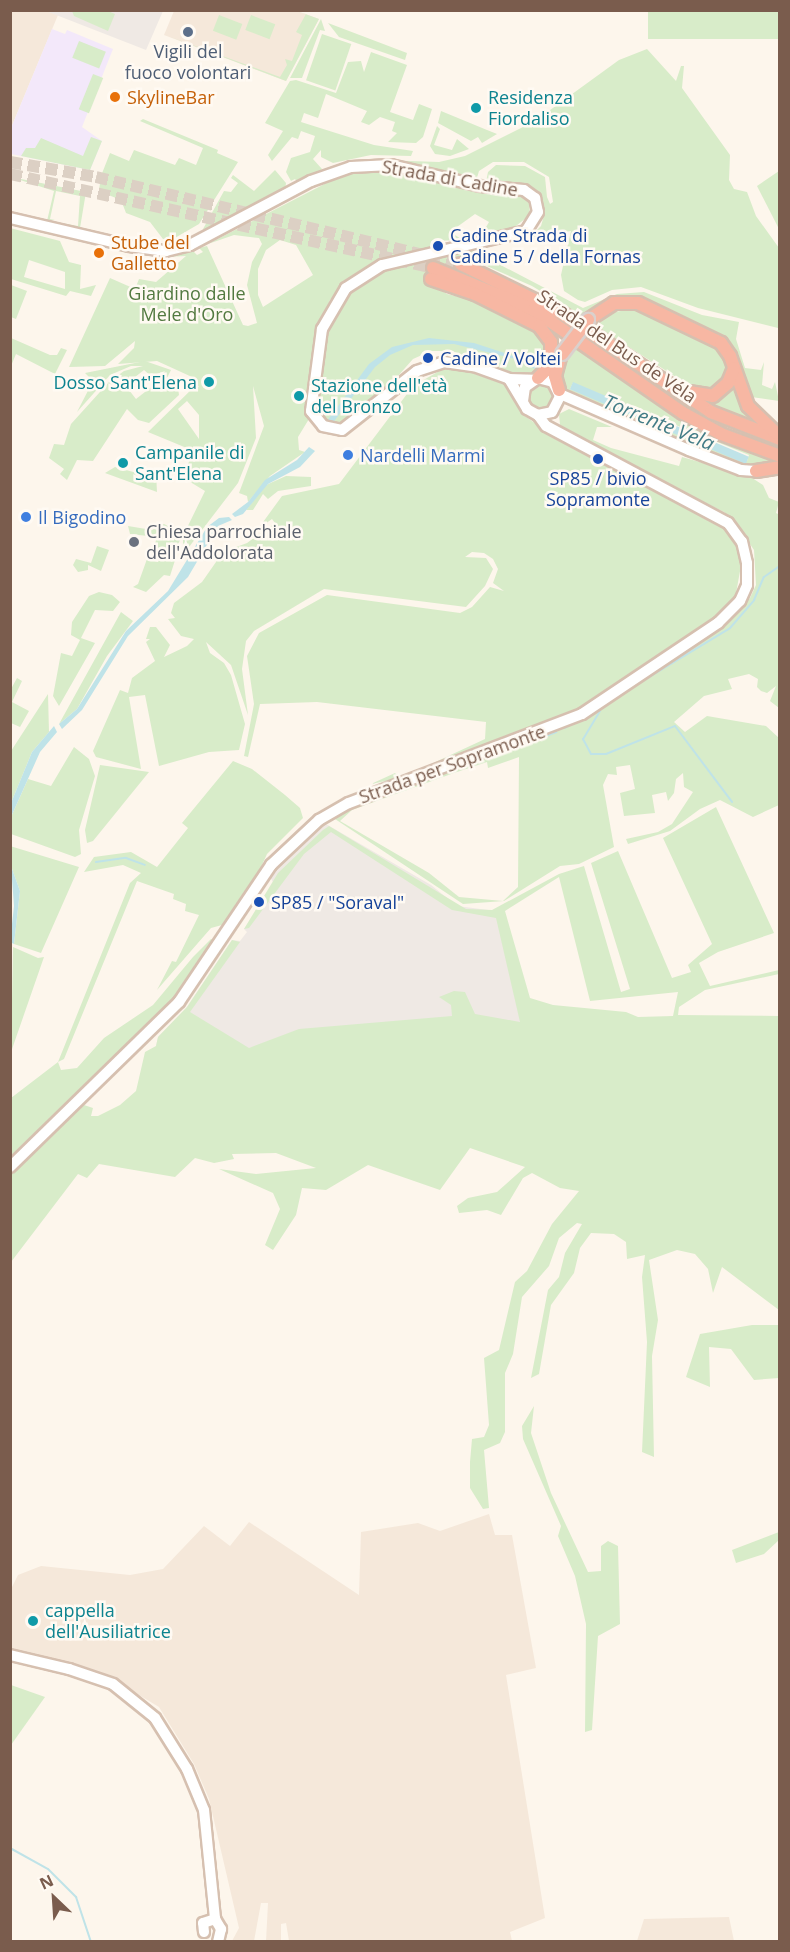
<!DOCTYPE html>
<html>
<head>
<meta charset="utf-8">
<style>
	body { margin:0 }
	#map { position:relative; width:790px; height:1952px; overflow:hidden; background:#fdf6ec; font-family:"Open Sans",sans-serif }
	div>[style] { position:absolute }
	[style*='--x'] { left:calc(var(--x)*1px); top:calc(var(--y)*1px); width:calc(var(--w)*1px); rotate:calc(var(--a)*1deg) }
	.residential>* { inset:0; background:#f5e8da }
	.industrial>* { inset:0; background:#efe9e4 }
	.education>* { inset:0; background:#f3e8fa }
	.green>* { inset:0; background:#d8ecc9; transform-origin:0 0 }
	.round { border-radius:50% }
	.water>* { inset:0; background:#bfe3e8; transform-origin:0 0 }
	.stream>* { height:2px; margin:-1px; padding:0 1px; transform-origin:1px; border-radius:1px; background:#bfe3e8 }
	.highway-tunnel>* { height:12px; margin-top:-6px; transform-origin:0; background:repeating-linear-gradient(90deg,#dcd0c4 0 12px,transparent 0 18px) }
	.roads { filter:drop-shadow(2px 0 #d6c0b0) drop-shadow(-2px 0 #d6c0b0) drop-shadow(0 2px #d6c0b0) drop-shadow(0 -2px #d6c0b0) }
	.secondary>* { height:10px; margin:-5px; padding:0 5px; transform-origin:5px; border-radius:5px; background:#fff }
	.highway>* { height:12px; margin:-6px; padding:0 6px; transform-origin:6px; border-radius:6px; background:#f7b7a3 }
	.bridges { filter:drop-shadow(2px 0 #dad1cd) drop-shadow(-2px 0 #dad1cd) drop-shadow(0 2px #dad1cd) drop-shadow(0 -2px #dad1cd) }
	.highway-bridge>* { height:12px; margin:-6px; padding:0 6px; transform-origin:6px; border-radius:6px; background:#f7b7a3 }
	.dots>* { width:16px; height:16px; translate:-50% -50%; box-sizing:border-box; border:3px solid #fffaf3; border-radius:50% }
	span { translate:-50% -50%; white-space:nowrap; text-align:center; line-height:1.15; -webkit-text-stroke:5px #fffaf3; paint-order:stroke }
	.service-label { font-size:18px; color:#4e5e75 }
	.food-label { font-size:18px; color:#c56008 }
	.left { translate:0 -50%; text-align:left }
	.culture-label { font-size:18px; color:#0d838f }
	.right { translate:-100% -50%; text-align:right }
	.street-label { font-size:18px; color:#7a5c4d }
	.transit-label { font-size:18px; color:#164399 }
	.park-label { font-size:18px; color:#537a41 }
	.shop-label { font-size:18px; color:#366cbe }
	.worship-label { font-size:18px; color:#5b616d }
	.water-label { font-size:20px; color:#437c86; font-style:italic }
	.frame { position:absolute; inset:0; border:12px solid #7a5c4d; pointer-events:none }
	.north { position:absolute; left:24px; top:1868px; width:60px; height:60px; -webkit-text-stroke:4px #fffaf3; paint-order:stroke; rotate:335deg; font-size:16px; font-weight:700; line-height:24px; text-align:center; color:#7a5c4d }
	.north::after { content:''; display:block; margin:auto; width:21px; height:27px; background:#7a5c4d; clip-path:polygon(50% 0,100% 100%,50% 72%,0 100%) }
</style>
</head>
<body>
<div id="map">
	<div class="residential">
		<i style="clip-path:polygon(11px 11px,46px 11px,58px 15px,11px 128px)"></i>
		<i style="clip-path:polygon(174px 11px,297px 11px,319px 19px,286px 81px,164px 35px)"></i>
		<i style="clip-path:polygon(489px 1514px,495px 1535px,512px 1535px,536px 1668px,506px 1675px,545px 1918px,510px 1932px,512px 1941px,289px 1941px,286px 1923px,281px 1924px,281px 1941px,266px 1941px,268px 1903px,261px 1903px,254px 1941px,232px 1941px,239px 1928px,209px 1799px,194px 1764px,159px 1707px,139px 1695px,86px 1667px,67px 1666px,11px 1649px,11px 1589px,18px 1575px,41px 1566px,130px 1575px,163px 1569px,204px 1526px,230px 1546px,249px 1522px,359px 1595px,361px 1532px,418px 1523px,440px 1531px)"></i>
		<i style="clip-path:polygon(729px 1917px,734px 1941px,637px 1941px,644px 1919px)"></i>
	</div>
	<div class="industrial">
		<i style="clip-path:polygon(46px 11px,163px 11px,146px 50px)"></i>
		<i style="clip-path:polygon(326px 824px,431px 885px,457px 906px,496px 911px,526px 1022px,249px 1048px,169px 1063px,156px 1046px,158px 1037px,187px 1007px,232px 940px,240px 941px,247px 932px,244px 929px,274px 884px,270px 877px)"></i>
	</div>
	<div class="education">
		<i style="clip-path:polygon(52px 29px,65px 34px,67px 30px,113px 49px,82px 127px,102px 141px,90px 170px,11px 154px,11px 128px)"></i>
	</div>
	<div class="green">
		<i style="clip-path:polygon(72px 11px,108px 11px,115px 14px,108px 31px,74px 16px)"></i>
		<i style="clip-path:polygon(296px 11px,297px 11px,319px 19px,286px 81px,168px 36px,280px 77px,287px 65px,285px 59px,292px 61px,302px 35px,296px 32px,306px 14px)"></i>
		<i style="left:648px;top:11px;width:131px;height:28px"></i>
		<i style="left:219px;top:15px;width:25px;height:17px;rotate:21deg"></i>
		<i style="left:251px;top:15px;width:26px;height:16px;rotate:21deg"></i>
		<i style="clip-path:polygon(321px 19px,325px 31px,320px 30px,302px 78px,290px 78px)"></i>
		<i style="clip-path:polygon(328px 23px,407px 53px,405px 60px,339px 37px)"></i>
		<i style="left:322px;top:34px;width:31px;height:49px;rotate:19deg"></i>
		<i style="left:79px;top:41px;width:29px;height:18px;rotate:22deg"></i>
		<i style="clip-path:polygon(647px 49px,676px 81px,681px 66px,684px 66px,682px 88px,730px 155px,729px 180px,734px 189px,747px 192px,756px 216px,779px 248px,778px 328px,698px 308px,641px 287px,612px 290px,585px 302px,578px 300px,564px 291px,561px 275px,571px 231px,517px 240px,532px 235px,541px 226px,545px 212px,541px 196px,524px 183px,486px 182px,488px 172px,496px 165px,525px 166px,545px 177px,547px 197px,550px 204px,553px 202px,549px 177px,524px 162px,493px 162px,479px 171px,476px 181px,380px 160px,439px 162px,465px 156px,535px 121px,619px 60px)"></i>
		<i style="clip-path:polygon(371px 52px,407px 65px,390px 112px,413px 120px,419px 104px,432px 109px,423px 137px,416px 143px,388px 142px,397px 133px,392px 131px,395px 122px,380px 117px,369px 125px,361px 122px,367px 111px,326px 94px,318px 118px,304px 113px,301px 122px,374px 145px,413px 151px,411px 156px,371px 155px,333px 163px,321px 157px,321px 150px,313px 159px,322px 169px,319px 172px,298px 183px,295px 179px,291px 181px,286px 172px,291px 158px,310px 152px,315px 136px,301px 131px,298px 139px,292px 137px,272px 161px,268px 155px,283px 131px,265px 123px,290px 81px,296px 80px,336px 93px,348px 62px,361px 61px,364px 72px)"></i>
		<i style="left:93px;top:74px;width:11px;height:38px;rotate:22deg"></i>
		<i style="clip-path:polygon(441px 111px,487px 130px,497px 134px,482px 143px,478px 137px,471px 141px,438px 123px)"></i>
		<i style="clip-path:polygon(143px 119px,218px 150px,217px 153px,238px 162px,199px 224px,173px 239px,163px 239px,150px 222px,126px 213px,121px 200px,106px 194px,98px 198px,101px 176px,110px 153px,129px 161px,134px 150px,175px 165px,179px 158px,196px 165px,203px 148px,140px 121px)"></i>
		<i style="clip-path:polygon(437px 126px,440px 129px,434px 145px,452px 150px,457px 139px,469px 149px,450px 156px,435px 154px,430px 146px)"></i>
		<i style="clip-path:polygon(91px 137px,102px 141px,90px 170px,21px 156px,26px 148px,35px 148px,41px 138px,83px 156px)"></i>
		<i style="clip-path:polygon(evenodd,390px 169px,480px 192px,520px 194px,529px 201px,530px 215px,512px 229px,485px 236px,482px 234px,489px 222px,475px 214px,450px 232px,463px 240px,431px 241px,434px 248px,380px 261px,344px 284px,330px 300px,316px 335px,305px 400px,309px 419px,298px 437px,299px 450px,305px 452px,270px 476px,248px 502px,247px 496px,239px 493px,264px 426px,253px 386px,256px 438px,238px 483px,189px 547px,183px 545px,183px 535px,169px 560px,177px 554px,170px 576px,164px 575px,146px 592px,133px 587px,138px 584px,147px 559px,158px 562px,163px 555px,154px 547px,157px 537px,130px 534px,128px 526px,152px 530px,164px 524px,184px 534px,205px 491px,182px 477px,194px 451px,148px 432px,195px 386px,199px 387px,192px 377px,157px 361px,118px 364px,134px 348px,135px 341px,105px 366px,69px 367px,110px 278px,135px 289px,139px 279px,156px 282px,186px 256px,163px 257px,193px 251px,197px 255px,203px 252px,199px 248px,207px 246px,243px 325px,248px 326px,257px 323px,247px 285px,252px 262px,262px 244px,259px 238px,234px 235px,208px 244px,348px 172px,390px 169px,280px 240px,296px 245px,313px 275px,263px 307px,258px 295px,258px 269px,266px 250px,280px 240px,390px 169px,187px 401px,199px 415px,199px 439px,178px 409px,187px 401px)"></i>
		<i style="clip-path:polygon(275px 170px,286px 183px,285px 191px,209px 230px,203px 229px,224px 191px,231px 192px,238px 183px,231px 178px,233px 175px,254px 191px)"></i>
		<i style="clip-path:polygon(779px 171px,779px 229px,757px 186px)"></i>
		<i style="clip-path:polygon(11px 177px,86px 192px,80px 228px,62px 223px,78px 226px,80px 196px,56px 191px,50px 219px,55px 220px,47px 221px,54px 191px)"></i>
		<i style="clip-path:polygon(evenodd,10px 228px,60px 241px,69px 262px,81px 265px,80px 289px,96px 285px,91px 296px,70px 291px,66px 296px,11px 279px,10px 228px,29px 260px,65px 272px,65px 289px,24px 277px,29px 260px)"></i>
		<i style="clip-path:polygon(470px 249px,583px 308px,617px 294px,644px 292px,702px 315px,739px 322px,736px 339px,745px 368px,761px 370px,764px 362px,762px 385px,772px 389px,775px 382px,779px 401px,751px 397px,740px 374px,737px 354px,726px 338px,659px 306px,637px 298px,615px 297px,583px 317px,532px 286px,464px 256px,458px 271px,435px 264px,437px 287px,447px 294px,481px 302px,546px 336px,547px 361px,532px 374px,512px 375px,452px 351px,431px 351px,413px 359px,383px 393px,345px 423px,332px 424px,320px 416px,316px 405px,328px 326px,354px 287px,387px 268px)"></i>
		<i style="clip-path:polygon(11px 285px,27px 291px,16px 319px,11px 317px)"></i>
		<i style="clip-path:polygon(637px 309px,722px 350px,729px 362px,728px 375px,713px 391px,693px 388px,593px 324px,605px 313px)"></i>
		<i style="clip-path:polygon(11px 338px,50px 355px,57px 355px,61px 348px,67px 350px,55px 374px,16px 354px,11px 366px)"></i>
		<i style="clip-path:polygon(evenodd,576px 345px,703px 431px,774px 462px,746px 466px,567px 394px,560px 383px,563px 361px,576px 345px,573px 383px,749px 455px,747px 461px,570px 389px,573px 383px)"></i>
		<i style="clip-path:polygon(145px 361px,171px 370px,167px 378px,161px 376px,165px 371px,151px 376px,144px 370px,125px 385px,136px 399px,159px 381px,178px 388px,179px 395px,149px 423px,138px 420px,127px 409px,93px 461px,77px 460px,67px 480px,60px 474px,64px 469px,49px 458px,54px 444px,64px 445px,71px 424px,109px 382px,124px 371px,143px 366px,131px 366px,110px 375px,77px 412px,93px 381px,85px 373px)"></i>
		<i style="clip-path:polygon(441px 370px,464px 370px,506px 385px,515px 394px,522px 414px,539px 426px,725px 525px,739px 547px,742px 560px,735px 599px,713px 621px,578px 710px,400px 778px,371px 784px,395px 773px,401px 778px,485px 739px,486px 722px,317px 702px,260px 704px,248px 757px,244px 756px,254px 704px,247px 656px,259px 633px,327px 595px,460px 613px,472px 607px,490px 587px,504px 591px,493px 583px,498px 569px,493px 559px,484px 553px,472px 552px,465px 557px,486px 558px,493px 569px,485px 586px,466px 607px,324px 589px,254px 631px,246px 641px,242px 669px,248px 715px,231px 665px,206px 642px,210px 653px,224px 663px,231px 675px,245px 724px,239px 750px,209px 752px,159px 766px,145px 695px,129px 697px,141px 769px,96px 757px,93px 751px,120px 690px,128px 693px,132px 678px,155px 661px,146px 642px,150px 639px,146px 639px,150px 627px,156px 627px,170px 645px,164px 657px,187px 646px,194px 639px,181px 636px,168px 619px,175px 618px,171px 613px,174px 603px,202px 582px,223px 552px,247px 543px,275px 523px,272px 519px,258px 529px,282px 496px,339px 484px,413px 386px)"></i>
		<i style="clip-path:polygon(733px 383px,741px 404px,758px 426px,706px 401px,726px 393px)"></i>
		<i class="round" style="left:529px;top:384px;width:24px;height:24px"></i>
		<i style="clip-path:polygon(evenodd,569px 409px,612px 427px,597px 427px,593px 440px,611px 448px,679px 466px,682px 457px,749px 476px,763px 485px,769px 498px,779px 502px,776px 513px,780px 515px,779px 708px,770px 701px,776px 686px,767px 693px,761px 691px,757px 687px,758px 679px,749px 674px,728px 679px,732px 689px,704px 696px,674px 722px,685px 732px,707px 716px,766px 726px,779px 738px,779px 805px,753px 817px,720px 800px,700px 809px,670px 831px,628px 844px,626px 839px,658px 832px,672px 824px,693px 792px,684px 787px,683px 773px,676px 779px,674px 793px,668px 801px,666px 792px,652px 795px,655px 813px,624px 816px,620px 793px,635px 789px,630px 765px,616px 767px,617px 775px,608px 774px,603px 785px,614px 847px,579px 864px,560px 866px,504px 901px,463px 904px,332px 817px,585px 717px,725px 624px,750px 598px,756px 585px,754px 550px,735px 522px,724px 512px,615px 459px,560px 425px,559px 414px,569px 409px,519px 757px,518px 887px,503px 901px,459px 897px,429px 873px,340px 821px,352px 810px,454px 773px,487px 762px,488px 768px,519px 757px)"></i>
		<i style="clip-path:polygon(115px 467px,148px 476px,156px 472px,157px 492px,105px 473px)"></i>
		<i style="clip-path:polygon(286px 476px,311px 477px,311px 486px,278px 491px,268px 499px,263px 494px,253px 510px,246px 510px,266px 485px)"></i>
		<i style="clip-path:polygon(97px 546px,109px 550px,101px 571px,88px 565px,88px 570px,78px 572px,73px 565px,76px 559px,91px 563px)"></i>
		<i style="clip-path:polygon(99px 592px,112px 595px,120px 602px,113px 611px,95px 610px,81px 638px,95px 643px,59px 706px,53px 696px,61px 653px,72px 656px,80px 640px,71px 635px,72px 622px,89px 596px)"></i>
		<i style="clip-path:polygon(121px 612px,133px 621px,107px 656px,77px 709px,59px 724px)"></i>
		<i style="clip-path:polygon(17px 678px,22px 681px,12px 702px,29px 711px,20px 727px,11px 723px,11px 689px)"></i>
		<i style="clip-path:polygon(48px 694px,49px 732px,32px 752px,11px 803px,11px 751px)"></i>
		<i style="clip-path:polygon(74px 747px,89px 759px,95px 776px,79px 830px,81px 854px,75px 857px,11px 834px,11px 817px,28px 779px,51px 786px)"></i>
		<i style="clip-path:polygon(233px 761px,252px 769px,285px 795px,300px 808px,303px 818px,267px 854px,252px 887px,230px 916px,222px 925px,211px 928px,157px 990px,172px 961px,176px 962px,199px 915px,185px 911px,186px 904px,173px 899px,174px 894px,137px 881px,64px 1059px,58px 1062px,61px 1070px,77px 1068px,104px 1038px,153px 1005px,193px 957px,211px 939px,214px 941px,179px 995px,11px 1161px,11px 1098px,58px 1062px,130px 883px,141px 873px,123px 865px,84px 872px,94px 857px,131px 852px,157px 867px,188px 828px,182px 823px)"></i>
		<i style="clip-path:polygon(100px 765px,149px 772px,93px 841px,87px 843px,85px 830px)"></i>
		<i style="clip-path:polygon(evenodd,716px 807px,774px 933px,718px 952px,699px 963px,710px 986px,779px 970px,779px 974px,705px 990px,679px 1007px,678px 1015px,779px 1016px,779px 1310px,722px 1267px,713px 1293px,708px 1269px,695px 1254px,677px 1250px,649px 1260px,658px 1320px,652px 1356px,654px 1457px,642px 1452px,647px 1342px,642px 1277px,645px 1255px,627px 1259px,626px 1242px,614px 1234px,591px 1233px,580px 1248px,574px 1273px,551px 1305px,539px 1374px,531px 1378px,548px 1290px,559px 1277px,565px 1253px,582px 1224px,577px 1223px,559px 1238px,549px 1266px,522px 1297px,513px 1354px,505px 1373px,505px 1432px,500px 1443px,484px 1450px,489px 1508px,483px 1509px,470px 1488px,470px 1462px,472px 1439px,484px 1437px,489px 1425px,484px 1358px,499px 1350px,515px 1282px,527px 1271px,552px 1224px,579px 1191px,560px 1188px,532px 1173px,523px 1178px,501px 1215px,487px 1210px,459px 1213px,457px 1206px,468px 1198px,497px 1192px,525px 1167px,470px 1148px,440px 1190px,368px 1165px,326px 1190px,302px 1188px,296px 1215px,273px 1250px,265px 1245px,280px 1209px,273px 1193px,219px 1169px,256px 1174px,316px 1168px,276px 1153px,232px 1154px,234px 1159px,214px 1163px,195px 1158px,175px 1177px,99px 1164px,87px 1178px,78px 1174px,11px 1262px,11px 1174px,84px 1105px,93px 1108px,91px 1116px,98px 1116px,120px 1105px,136px 1091px,145px 1052px,156px 1046px,158px 1037px,187px 1007px,232px 940px,240px 942px,190px 1012px,249px 1048px,299px 1029px,452px 1016px,451px 1005px,439px 997px,454px 991px,465px 992px,475px 1014px,520px 1022px,496px 918px,452px 910px,331px 832px,304px 854px,249px 928px,244px 929px,278px 873px,323px 830px,329px 826px,466px 909px,492px 910px,559px 874px,584px 866px,621px 992px,630px 989px,591px 863px,618px 851px,672px 978px,691px 972px,688px 965px,712px 944px,663px 838px,716px 807px,559px 877px,590px 1001px,678px 992px,673px 1016px,638px 1017px,626px 1012px,553px 1005px,530px 998px,505px 911px,559px 877px)"></i>
		<i style="clip-path:polygon(10px 846px,79px 867px,41px 953px,14px 944px,20px 891px,11px 866px)"></i>
		<i style="clip-path:polygon(13px 947px,38px 958px,44px 957px,11px 1052px)"></i>
		<i style="clip-path:polygon(752px 1325px,779px 1325px,779px 1378px,754px 1380px,731px 1349px,709px 1347px,710px 1387px,686px 1377px,700px 1334px)"></i>
		<i style="clip-path:polygon(534px 1406px,531px 1433px,551px 1493px,588px 1572px,601px 1571px,601px 1546px,608px 1541px,618px 1546px,620px 1624px,598px 1636px,592px 1730px,585px 1732px,586px 1624px,575px 1576px,558px 1536px,561px 1526px,523px 1439px,522px 1426px)"></i>
		<i style="clip-path:polygon(779px 1532px,779px 1540px,764px 1554px,736px 1563px,732px 1550px)"></i>
		<i style="clip-path:polygon(11px 1685px,45px 1697px,11px 1745px,10px 1685px)"></i>
	</div>
	<div class="water">
		<i style="clip-path:polygon(429px 338px,474px 343px,544px 366px,539px 371px,515px 359px,454px 344px,413px 345px,390px 355px,375px 367px,332px 424px,327px 421px,369px 364px,392px 347px)"></i>
		<i style="left:573px;top:382px;width:191px;height:8px;rotate:23deg"></i>
		<i style="clip-path:polygon(309px 447px,315px 451px,300px 467px,268px 484px,243px 514px,235px 517px,232px 514px,248px 502px,265px 480px,297px 460px)"></i>
		<i style="clip-path:polygon(229px 517px,232px 520px,218px 526px,188px 577px,128px 636px,82px 710px,62px 729px,59px 724px,77px 709px,126px 631px,168px 591px,207px 527px,219px 518px)"></i>
		<i style="clip-path:polygon(54px 726px,57px 732px,40px 752px,11px 817px,11px 803px,32px 752px)"></i>
		<i style="clip-path:polygon(11px 866px,20px 891px,14px 944px,10px 942px,14px 906px)"></i>
	</div>
	<div class="stream">
		<i style="--x:600;--y:711;--w:33;--a:121"></i>
		<i style="--x:583;--y:739;--w:17;--a:62"></i>
		<i style="--x:591;--y:754;--w:15;--a:0"></i>
		<i style="--x:606;--y:754;--w:74;--a:-22.1"></i>
		<i style="--x:675;--y:726;--w:95;--a:53.1"></i>
		<i style="--x:565;--y:728;--w:193;--a:-31.2"></i>
		<i style="--x:730;--y:628;--w:37;--a:-49"></i>
		<i style="--x:754;--y:600;--w:25;--a:-67"></i>
		<i style="--x:764;--y:577;--w:19;--a:-35"></i>
		<i style="--x:533;--y:741;--w:25;--a:-21"></i>
		<i style="--x:492;--y:756;--w:40;--a:-20.2"></i>
		<i style="--x:96;--y:862;--w:30;--a:-8"></i>
		<i style="--x:126;--y:858;--w:20;--a:20"></i>
		<i style="--x:10;--y:1848;--w:43;--a:28.9"></i>
		<i style="--x:48;--y:1869;--w:40;--a:45"></i>
		<i style="--x:76;--y:1897;--w:47;--a:71.6"></i>
	</div>
	<div class="highway-tunnel">
		<i style="--x:10;--y:162;--w:87;--a:9.9"></i>
		<i style="--x:96;--y:177;--w:375;--a:13.4"></i>
		<i style="--x:10;--y:174;--w:433;--a:12.5"></i>
	</div>
	<div class="roads">
		<div class="secondary">
			<i style="--x:10;--y:218;--w:122;--a:13.2"></i>
			<i style="--x:129;--y:246;--w:37;--a:8"></i>
			<i style="--x:166;--y:251;--w:25;--a:-14"></i>
			<i style="--x:190;--y:245;--w:137;--a:-27.9"></i>
			<i style="--x:311;--y:181;--w:42;--a:-19.3"></i>
			<i style="--x:351;--y:167;--w:40;--a:-2.9"></i>
			<i style="--x:391;--y:165;--w:91;--a:13.3"></i>
			<i style="--x:480;--y:186;--w:44;--a:5.2"></i>
			<i style="--x:524;--y:190;--w:14;--a:36"></i>
			<i style="--x:535;--y:198;--w:14;--a:78"></i>
			<i style="--x:538;--y:212;--w:22;--a:122"></i>
			<i style="--x:526;--y:231;--w:148;--a:166.7"></i>
			<i style="--x:382;--y:265;--w:43;--a:147.4"></i>
			<i style="--x:346;--y:288;--w:48;--a:120.3"></i>
			<i style="--x:322;--y:329;--w:83;--a:97.6"></i>
			<i style="--x:311;--y:411;--w:19;--a:51"></i>
			<i style="--x:323;--y:426;--w:19;--a:12"></i>
			<i style="--x:342;--y:430;--w:95;--a:-38.2"></i>
			<i style="--x:417;--y:371;--w:28;--a:-18"></i>
			<i style="--x:444;--y:362;--w:30;--a:8"></i>
			<i style="--x:474;--y:366;--w:37;--a:20"></i>
			<i style="--x:509;--y:379;--w:24;--a:2"></i>
			<i style="--x:509;--y:379;--w:35;--a:59"></i>
			<i style="--x:527;--y:409;--w:13;--a:29"></i>
			<i style="--x:538;--y:415;--w:14;--a:-12"></i>
			<i style="--x:552;--y:412;--w:18;--a:-63"></i>
			<i style="--x:560;--y:396;--w:16;--a:-117"></i>
			<i style="--x:553;--y:382;--w:16;--a:-165"></i>
			<i style="--x:538;--y:378;--w:16;--a:145"></i>
			<i style="--x:525;--y:387;--w:14;--a:98"></i>
			<i style="--x:560;--y:394;--w:141;--a:23.5"></i>
			<i style="--x:689;--y:450;--w:56;--a:21"></i>
			<i style="--x:741;--y:470;--w:15;--a:4"></i>
			<i style="--x:10;--y:1167;--w:236;--a:-44.3"></i>
			<i style="--x:179;--y:1002;--w:165;--a:-56.1"></i>
			<i style="--x:271;--y:865;--w:66;--a:-43.2"></i>
			<i style="--x:319;--y:820;--w:34;--a:-30"></i>
			<i style="--x:349;--y:803;--w:249;--a:-20.9"></i>
			<i style="--x:582;--y:714;--w:164;--a:-33.8"></i>
			<i style="--x:718;--y:623;--w:31;--a:-45"></i>
			<i style="--x:740;--y:601;--w:17;--a:-66"></i>
			<i style="--x:747;--y:585;--w:22;--a:-90"></i>
			<i style="--x:747;--y:563;--w:22;--a:-103"></i>
			<i style="--x:742;--y:542;--w:24;--a:-126"></i>
			<i style="--x:728;--y:523;--w:206;--a:-151.9"></i>
			<i style="--x:546;--y:426;--w:14;--a:-126"></i>
			<i style="--x:10;--y:1655;--w:61;--a:13.3"></i>
			<i style="--x:69;--y:1669;--w:46;--a:18.8"></i>
			<i style="--x:113;--y:1684;--w:54;--a:39"></i>
			<i style="--x:155;--y:1718;--w:60;--a:57.9"></i>
			<i style="--x:187;--y:1769;--w:44;--a:67.5"></i>
			<i style="--x:204;--y:1810;--w:110;--a:84.2"></i>
			<i style="--x:215;--y:1919;--w:12;--a:59"></i>
			<i style="--x:221;--y:1929;--w:13;--a:103"></i>
			<i style="--x:204;--y:1932;--w:9;--a:-96"></i>
			<i style="--x:203;--y:1923;--w:13;--a:-18"></i>
		</div>
		<div class="highway">
			<i style="--x:461;--y:264;--w:114;--a:26.1"></i>
			<i style="--x:563;--y:314;--w:178;--a:33.5"></i>
			<i style="--x:711;--y:412;--w:74;--a:21.4"></i>
			<i style="--x:433;--y:268;--w:109;--a:22.6"></i>
			<i style="--x:534;--y:310;--w:181;--a:34.7"></i>
			<i style="--x:683;--y:413;--w:43;--a:28.9"></i>
			<i style="--x:721;--y:434;--w:63;--a:20.4"></i>
			<i style="--x:431;--y:279;--w:46;--a:18.8"></i>
			<i style="--x:475;--y:294;--w:72;--a:26.6"></i>
			<i style="--x:539;--y:326;--w:20;--a:53"></i>
			<i style="--x:551;--y:342;--w:22;--a:90"></i>
			<i style="--x:588;--y:320;--w:31;--a:-33"></i>
			<i style="--x:614;--y:303;--w:24;--a:0"></i>
			<i style="--x:638;--y:303;--w:92;--a:25.7"></i>
			<i style="--x:721;--y:343;--w:16;--a:55"></i>
			<i style="--x:730;--y:356;--w:53;--a:70.2"></i>
			<i style="--x:748;--y:406;--w:39;--a:44"></i>
			<i style="--x:538;--y:378;--w:27;--a:-45"></i>
			<i style="--x:559;--y:390;--w:15;--a:-106"></i>
			<i style="--x:555;--y:376;--w:20;--a:-75"></i>
			<i style="--x:689;--y:392;--w:24;--a:9"></i>
			<i style="--x:713;--y:396;--w:20;--a:-41"></i>
			<i style="--x:728;--y:383;--w:16;--a:-68"></i>
			<i style="--x:756;--y:471;--w:24;--a:-9"></i>
		</div>
	</div>
	<div class="bridges">
		<div class="highway-bridge">
			<i style="--x:562;--y:354;--w:43;--a:-52.6"></i>
		</div>
	</div>
	<div class="dots">
		<i style="left:188px;top:32px;background:#5c6f8a"></i>
		<i style="left:115px;top:97px;background:#e8710a"></i>
		<i style="left:476px;top:108px;background:#0f9aa8"></i>
		<i style="left:438px;top:246px;background:#1a4fb4"></i>
		<i style="left:99px;top:253px;background:#e8710a"></i>
		<i style="left:428px;top:358px;background:#1a4fb4"></i>
		<i style="left:209px;top:382px;background:#0f9aa8"></i>
		<i style="left:299px;top:396px;background:#0f9aa8"></i>
		<i style="left:348px;top:455px;background:#3f7fe0"></i>
		<i style="left:598px;top:459px;background:#1a4fb4"></i>
		<i style="left:123px;top:463px;background:#0f9aa8"></i>
		<i style="left:26px;top:517px;background:#3f7fe0"></i>
		<i style="left:134px;top:542px;background:#6b7280"></i>
		<i style="left:259px;top:902px;background:#1a4fb4"></i>
		<i style="left:33px;top:1621px;background:#0f9aa8"></i>
	</div>
	<div class="service-label">
		<span style="left:188px;top:62px">Vigili del<br>fuoco volontari</span>
	</div>
	<div class="food-label">
		<span class="left" style="left:127px;top:97px">SkylineBar</span>
		<span class="left" style="left:111px;top:253px">Stube del<br>Galletto</span>
	</div>
	<div class="culture-label">
		<span class="left" style="left:488px;top:108px">Residenza<br>Fiordaliso</span>
		<span class="right" style="left:197px;top:382px">Dosso Sant'Elena</span>
		<span class="left" style="left:311px;top:396px">Stazione dell'età<br>del Bronzo</span>
		<span class="left" style="left:135px;top:463px">Campanile di<br>Sant'Elena</span>
		<span class="left" style="left:45px;top:1621px">cappella<br>dell'Ausiliatrice</span>
	</div>
	<div class="street-label">
		<span style="left:450px;top:178px;rotate:10deg">Strada di Cadine</span>
		<span style="left:617px;top:346px;rotate:34deg">Strada del Bus de Véla</span>
		<span style="left:452px;top:764px;rotate:-20deg">Strada per Sopramonte</span>
	</div>
	<div class="transit-label">
		<span class="left" style="left:450px;top:246px">Cadine Strada di<br>Cadine 5 / della Fornas</span>
		<span class="left" style="left:440px;top:358px">Cadine / Voltei</span>
		<span style="left:598px;top:489px">SP85 / bivio<br>Sopramonte</span>
		<span class="left" style="left:271px;top:902px">SP85 / "Soraval"</span>
	</div>
	<div class="park-label">
		<span style="left:187px;top:304px">Giardino dalle<br>Mele d'Oro</span>
	</div>
	<div class="shop-label">
		<span class="left" style="left:360px;top:455px">Nardelli Marmi</span>
		<span class="left" style="left:38px;top:517px">Il Bigodino</span>
	</div>
	<div class="worship-label">
		<span class="left" style="left:146px;top:542px">Chiesa parrochiale<br>dell'Addolorata</span>
	</div>
	<div class="water-label">
		<span style="left:659px;top:422px;rotate:22deg">Torrente Vela</span>
	</div>
	<div class="frame"></div>
	<div class="north">N</div>
</div>
</body>
</html>
